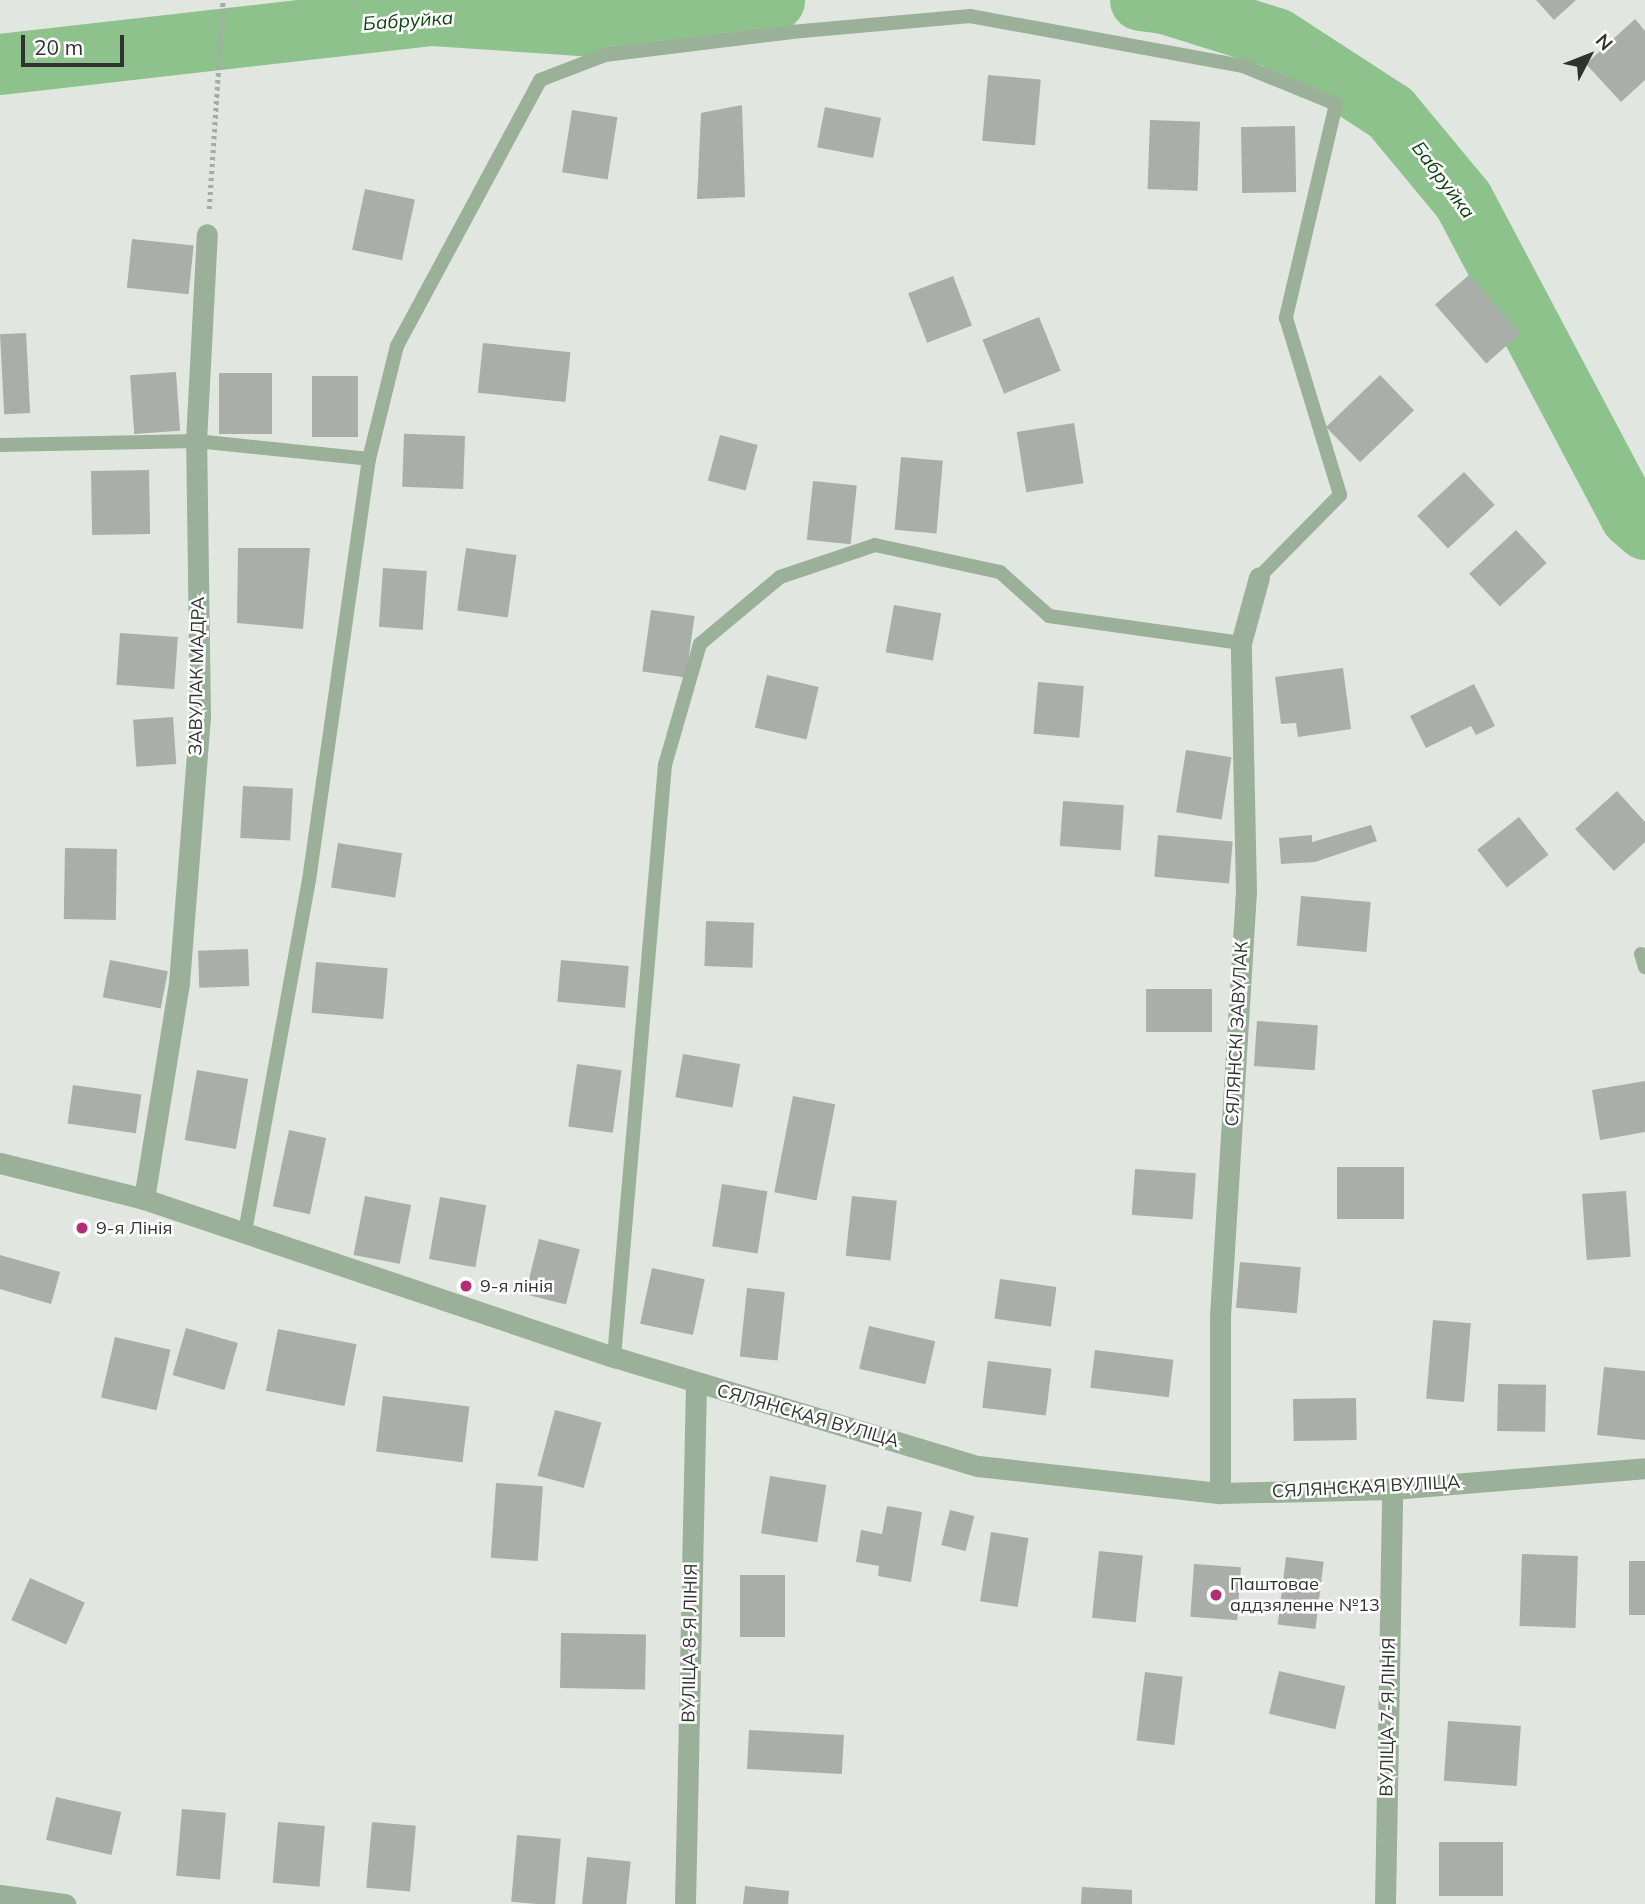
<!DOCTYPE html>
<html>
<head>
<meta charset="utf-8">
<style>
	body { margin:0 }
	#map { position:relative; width:1645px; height:1904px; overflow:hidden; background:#e1e6e1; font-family:Mulish,sans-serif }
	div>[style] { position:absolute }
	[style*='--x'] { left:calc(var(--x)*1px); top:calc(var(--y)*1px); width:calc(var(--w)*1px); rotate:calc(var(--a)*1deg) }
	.river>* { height:61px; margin:-30.5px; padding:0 30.5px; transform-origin:30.5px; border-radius:30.5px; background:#8ec28c }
	.building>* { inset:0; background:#a9aea8; transform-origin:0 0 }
	.path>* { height:4.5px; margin-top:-2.25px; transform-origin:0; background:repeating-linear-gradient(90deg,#a7aba7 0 3.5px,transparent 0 7px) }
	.service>* { height:14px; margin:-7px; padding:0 7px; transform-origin:7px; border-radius:7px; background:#9ab098 }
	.minor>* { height:21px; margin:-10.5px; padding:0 10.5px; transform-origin:10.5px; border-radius:10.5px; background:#9ab098 }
	.dots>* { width:19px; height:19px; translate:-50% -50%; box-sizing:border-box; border:4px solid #fff; border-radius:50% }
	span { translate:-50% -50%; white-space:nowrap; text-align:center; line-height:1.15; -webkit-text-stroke:5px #fff; paint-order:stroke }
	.street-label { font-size:18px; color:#303230 }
	.poi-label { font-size:18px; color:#303230 }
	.left { translate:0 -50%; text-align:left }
	.water-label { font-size:19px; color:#0f4511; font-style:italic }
	.north { position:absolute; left:1554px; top:21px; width:70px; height:70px; -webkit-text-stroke:5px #fff; paint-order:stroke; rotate:48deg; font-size:19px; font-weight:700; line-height:28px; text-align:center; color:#303230 }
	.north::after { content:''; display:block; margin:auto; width:24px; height:32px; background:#303230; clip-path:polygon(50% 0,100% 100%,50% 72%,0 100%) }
	.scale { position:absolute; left:21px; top:35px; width:103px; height:32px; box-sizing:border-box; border:4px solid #303230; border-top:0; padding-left:9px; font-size:21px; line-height:24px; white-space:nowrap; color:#303230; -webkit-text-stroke:5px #fff; paint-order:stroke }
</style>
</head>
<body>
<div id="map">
	<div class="river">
		<i style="--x:1140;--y:0;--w:24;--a:7"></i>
		<i style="--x:1164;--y:3;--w:117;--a:17.4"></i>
		<i style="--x:1276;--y:38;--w:136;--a:33"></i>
		<i style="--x:1390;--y:112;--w:114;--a:50.3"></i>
		<i style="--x:1463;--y:200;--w:357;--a:62.1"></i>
		<i style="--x:1630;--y:516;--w:20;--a:41"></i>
		<i style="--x:0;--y:64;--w:436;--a:-6.5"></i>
		<i style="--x:433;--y:15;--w:163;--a:3.9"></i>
		<i style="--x:596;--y:26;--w:180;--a:-8.3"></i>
	</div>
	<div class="building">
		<i style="clip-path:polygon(1536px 0,1576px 0,1554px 20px)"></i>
		<i style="clip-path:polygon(1635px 19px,1645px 31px,1645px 80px,1621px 102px,1586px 64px)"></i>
		<i style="left:988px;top:75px;width:53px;height:66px;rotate:5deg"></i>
		<i style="clip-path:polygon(742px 105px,745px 197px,697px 199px,701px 113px)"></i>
		<i style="left:825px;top:107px;width:57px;height:41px;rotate:11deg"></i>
		<i style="left:572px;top:110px;width:46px;height:63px;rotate:9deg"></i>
		<i style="left:1150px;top:120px;width:50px;height:69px;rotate:2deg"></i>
		<i style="left:1295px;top:126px;width:66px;height:54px;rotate:89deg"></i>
		<i style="left:365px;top:189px;width:51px;height:62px;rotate:12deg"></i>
		<i style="left:132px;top:239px;width:62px;height:49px;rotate:6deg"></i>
		<i style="left:1469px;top:275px;width:78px;height:45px;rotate:49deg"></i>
		<i style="left:953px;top:276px;width:53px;height:48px;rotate:69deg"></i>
		<i style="left:1039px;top:317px;width:58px;height:61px;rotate:68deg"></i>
		<i style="left:26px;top:333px;width:80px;height:26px;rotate:87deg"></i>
		<i style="left:483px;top:343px;width:88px;height:50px;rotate:6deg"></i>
		<i style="left:176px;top:372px;width:59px;height:46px;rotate:86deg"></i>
		<i style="left:272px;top:373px;width:61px;height:53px;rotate:90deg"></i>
		<i style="left:1380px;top:375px;width:49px;height:75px;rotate:46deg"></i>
		<i style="left:312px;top:376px;width:46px;height:61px"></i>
		<i style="left:1074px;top:423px;width:61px;height:58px;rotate:81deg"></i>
		<i style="left:720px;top:435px;width:39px;height:47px;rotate:15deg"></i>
		<i style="left:465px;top:436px;width:53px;height:61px;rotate:92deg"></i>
		<i style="left:901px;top:457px;width:42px;height:73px;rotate:5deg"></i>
		<i style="left:149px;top:470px;width:64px;height:58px;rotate:89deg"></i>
		<i style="left:1464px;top:472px;width:45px;height:64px;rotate:47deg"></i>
		<i style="left:813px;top:481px;width:44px;height:59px;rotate:6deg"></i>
		<i style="left:1516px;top:530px;width:45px;height:64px;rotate:47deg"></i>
		<i style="clip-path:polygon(238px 548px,310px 548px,303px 629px,237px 623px)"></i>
		<i style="left:466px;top:548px;width:51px;height:63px;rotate:8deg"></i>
		<i style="left:383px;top:568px;width:44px;height:59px;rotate:4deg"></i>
		<i style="left:894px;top:605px;width:48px;height:48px;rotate:10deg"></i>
		<i style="left:651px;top:610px;width:44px;height:62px;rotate:8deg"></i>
		<i style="left:120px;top:633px;width:58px;height:52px;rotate:4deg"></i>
		<i style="clip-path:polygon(1343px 668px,1351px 729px,1298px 737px,1296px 723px,1281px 724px,1275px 677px)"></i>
		<i style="left:767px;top:675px;width:53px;height:54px;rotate:13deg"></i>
		<i style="left:1038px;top:682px;width:46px;height:52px;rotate:5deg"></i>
		<i style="clip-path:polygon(1474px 684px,1495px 726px,1476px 735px,1471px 726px,1426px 748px,1410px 716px)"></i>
		<i style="left:173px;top:717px;width:47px;height:40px;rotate:86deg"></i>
		<i style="left:1186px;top:750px;width:46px;height:63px;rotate:9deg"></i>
		<i style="left:243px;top:786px;width:50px;height:52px;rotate:3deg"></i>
		<i style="clip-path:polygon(1617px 791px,1645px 822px,1645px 842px,1614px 871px,1575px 829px)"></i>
		<i style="left:1063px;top:801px;width:61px;height:45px;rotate:4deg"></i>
		<i style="left:1519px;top:817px;width:48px;height:53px;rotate:52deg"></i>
		<i style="clip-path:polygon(1371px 825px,1377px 841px,1315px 862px,1281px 864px,1279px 838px,1312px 835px,1312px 842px)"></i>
		<i style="left:1158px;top:835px;width:75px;height:42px;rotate:5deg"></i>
		<i style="left:338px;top:843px;width:65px;height:45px;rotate:9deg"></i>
		<i style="left:65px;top:848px;width:52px;height:71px;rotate:1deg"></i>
		<i style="left:1301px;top:896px;width:70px;height:50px;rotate:5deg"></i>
		<i style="left:706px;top:921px;width:48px;height:45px;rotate:2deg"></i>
		<i style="left:248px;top:949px;width:37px;height:50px;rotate:88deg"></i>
		<i style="left:110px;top:960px;width:59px;height:38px;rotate:11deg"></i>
		<i style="left:561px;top:960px;width:68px;height:42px;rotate:5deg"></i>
		<i style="left:316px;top:962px;width:72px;height:51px;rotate:5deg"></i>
		<i style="left:1146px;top:989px;width:66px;height:43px"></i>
		<i style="left:1257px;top:1021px;width:61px;height:45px;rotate:4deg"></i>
		<i style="left:683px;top:1054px;width:58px;height:44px;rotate:10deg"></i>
		<i style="left:577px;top:1064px;width:45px;height:63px;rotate:8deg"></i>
		<i style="left:197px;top:1070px;width:52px;height:71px;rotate:10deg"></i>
		<i style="clip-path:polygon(1645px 1081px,1645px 1132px,1600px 1140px,1592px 1090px)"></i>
		<i style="left:73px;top:1085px;width:69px;height:39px;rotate:8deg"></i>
		<i style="left:793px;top:1096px;width:43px;height:98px;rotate:11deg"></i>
		<i style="left:289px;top:1130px;width:38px;height:78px;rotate:12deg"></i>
		<i style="left:1337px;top:1167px;width:67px;height:52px"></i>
		<i style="left:1135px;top:1169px;width:61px;height:46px;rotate:4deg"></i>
		<i style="left:722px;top:1184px;width:46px;height:63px;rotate:9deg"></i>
		<i style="left:1626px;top:1191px;width:66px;height:44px;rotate:86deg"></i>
		<i style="left:365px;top:1196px;width:47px;height:60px;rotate:11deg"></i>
		<i style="left:852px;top:1196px;width:45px;height:60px;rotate:6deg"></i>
		<i style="left:440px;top:1197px;width:47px;height:63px;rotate:10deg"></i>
		<i style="left:539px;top:1239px;width:42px;height:57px;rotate:14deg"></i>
		<i style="clip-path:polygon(0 1255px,60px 1272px,51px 1304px,0 1289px)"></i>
		<i style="left:1240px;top:1262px;width:61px;height:46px;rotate:5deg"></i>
		<i style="left:652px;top:1268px;width:54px;height:57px;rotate:12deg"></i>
		<i style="left:1000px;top:1279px;width:57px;height:40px;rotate:8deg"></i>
		<i style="left:747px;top:1288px;width:38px;height:69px;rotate:6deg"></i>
		<i style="left:1433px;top:1320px;width:38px;height:79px;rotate:5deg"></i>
		<i style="left:869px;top:1326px;width:68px;height:44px;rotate:13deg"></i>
		<i style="left:186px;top:1328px;width:54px;height:49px;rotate:16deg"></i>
		<i style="left:278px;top:1329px;width:80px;height:63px;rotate:11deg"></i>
		<i style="left:115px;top:1337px;width:57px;height:62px;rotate:13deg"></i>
		<i style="left:1095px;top:1350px;width:79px;height:38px;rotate:7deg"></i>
		<i style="left:988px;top:1361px;width:64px;height:47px;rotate:7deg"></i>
		<i style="clip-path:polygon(1604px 1367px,1645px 1371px,1645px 1440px,1597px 1435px)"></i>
		<i style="left:1498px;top:1384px;width:48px;height:47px;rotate:1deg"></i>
		<i style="left:383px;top:1396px;width:87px;height:56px;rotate:7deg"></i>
		<i style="left:1356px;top:1398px;width:42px;height:63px;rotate:89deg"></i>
		<i style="left:555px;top:1410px;width:48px;height:68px;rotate:15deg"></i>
		<i style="left:770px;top:1476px;width:57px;height:58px;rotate:9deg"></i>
		<i style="left:496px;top:1483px;width:47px;height:75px;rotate:4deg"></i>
		<i style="clip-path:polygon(887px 1506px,922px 1512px,911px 1582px,878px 1576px,879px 1566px,856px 1562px,861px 1530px,882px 1534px)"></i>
		<i style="left:950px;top:1510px;width:25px;height:36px;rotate:14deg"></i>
		<i style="left:991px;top:1532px;width:38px;height:70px;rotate:9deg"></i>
		<i style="left:1099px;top:1551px;width:44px;height:67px;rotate:6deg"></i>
		<i style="left:1522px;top:1554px;width:56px;height:72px;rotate:2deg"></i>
		<i style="left:1286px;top:1557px;width:38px;height:68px;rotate:7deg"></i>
		<i style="left:1629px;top:1561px;width:16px;height:54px"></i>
		<i style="left:1194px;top:1564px;width:47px;height:53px;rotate:4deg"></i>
		<i style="left:740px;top:1575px;width:45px;height:62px"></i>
		<i style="left:30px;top:1578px;width:60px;height:46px;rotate:24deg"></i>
		<i style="left:561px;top:1633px;width:85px;height:55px;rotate:1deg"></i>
		<i style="left:1279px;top:1671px;width:68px;height:44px;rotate:13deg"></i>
		<i style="left:1145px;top:1672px;width:38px;height:69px;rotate:7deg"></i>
		<i style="left:1448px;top:1721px;width:73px;height:60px;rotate:4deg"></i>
		<i style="left:749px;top:1730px;width:95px;height:39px;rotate:3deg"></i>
		<i style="left:56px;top:1797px;width:67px;height:44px;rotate:13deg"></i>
		<i style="left:182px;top:1809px;width:44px;height:67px;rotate:5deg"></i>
		<i style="left:278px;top:1822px;width:47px;height:61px;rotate:5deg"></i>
		<i style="left:372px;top:1822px;width:44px;height:66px;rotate:5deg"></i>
		<i style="left:517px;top:1835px;width:44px;height:67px;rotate:5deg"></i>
		<i style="left:1439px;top:1842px;width:64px;height:54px"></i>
		<i style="left:587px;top:1857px;width:44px;height:47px;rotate:6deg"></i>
		<i style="clip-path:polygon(745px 1886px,789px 1891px,788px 1904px,743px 1904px)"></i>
		<i style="clip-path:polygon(1082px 1887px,1132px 1890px,1132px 1904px,1081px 1904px)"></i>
	</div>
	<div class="path">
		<i style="--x:209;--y:209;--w:209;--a:-86.2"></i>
	</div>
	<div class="service">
		<i style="--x:0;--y:445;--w:196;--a:-1.2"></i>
		<i style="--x:196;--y:441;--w:174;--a:5.9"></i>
		<i style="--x:1641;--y:954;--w:14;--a:73"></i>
		<i style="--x:245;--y:1232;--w:358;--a:-79.7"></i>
		<i style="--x:309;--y:880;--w:425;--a:-81.9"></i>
		<i style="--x:369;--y:459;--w:116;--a:-76.1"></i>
		<i style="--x:397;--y:346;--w:302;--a:-61.7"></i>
		<i style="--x:540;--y:80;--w:70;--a:-21"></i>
		<i style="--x:605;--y:55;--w:187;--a:-7"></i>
		<i style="--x:791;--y:32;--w:180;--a:-5.1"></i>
		<i style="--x:970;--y:16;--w:278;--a:10.4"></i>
		<i style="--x:1243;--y:66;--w:100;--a:22.2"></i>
		<i style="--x:1336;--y:104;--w:220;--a:103.2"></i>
		<i style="--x:1286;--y:318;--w:185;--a:73"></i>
		<i style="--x:1340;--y:495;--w:115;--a:134.6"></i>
		<i style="--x:614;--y:1357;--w:594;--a:-85.08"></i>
		<i style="--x:665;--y:765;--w:126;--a:-73.9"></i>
		<i style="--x:700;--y:644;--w:104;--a:-39.9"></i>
		<i style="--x:780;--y:577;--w:100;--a:-18.6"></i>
		<i style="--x:875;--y:545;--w:128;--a:12.2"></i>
		<i style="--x:1000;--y:572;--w:66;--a:41.9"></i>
		<i style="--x:1049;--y:616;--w:194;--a:8"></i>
	</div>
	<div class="minor">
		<i style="--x:0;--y:1163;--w:148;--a:14"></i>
		<i style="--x:144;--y:1199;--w:496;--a:18.6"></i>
		<i style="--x:614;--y:1357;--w:380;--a:16.7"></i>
		<i style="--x:978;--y:1466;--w:244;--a:6.4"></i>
		<i style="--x:1220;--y:1493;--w:172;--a:-1.3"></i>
		<i style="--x:1392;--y:1489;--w:254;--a:-4.7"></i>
		<i style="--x:144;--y:1199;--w:219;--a:-80.8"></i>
		<i style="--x:179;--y:983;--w:266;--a:-85.5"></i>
		<i style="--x:200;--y:718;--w:277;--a:-90.8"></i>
		<i style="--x:196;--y:441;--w:207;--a:-87"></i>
		<i style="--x:1220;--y:1493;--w:177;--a:-90"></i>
		<i style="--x:1220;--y:1316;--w:425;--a:-86.5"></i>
		<i style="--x:1246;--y:892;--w:249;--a:-91.2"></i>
		<i style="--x:1241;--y:643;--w:68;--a:-74.7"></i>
		<i style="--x:0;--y:1895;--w:66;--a:7.9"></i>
		<i style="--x:685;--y:1904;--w:521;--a:-88.79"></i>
		<i style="--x:1385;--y:1904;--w:415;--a:-89"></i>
	</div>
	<div class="dots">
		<i style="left:82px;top:1228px;background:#b22d72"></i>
		<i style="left:466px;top:1286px;background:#b22d72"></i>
		<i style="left:1216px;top:1595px;background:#b22d72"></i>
	</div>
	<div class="street-label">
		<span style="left:197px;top:676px;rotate:-89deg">ЗАВУЛАК МАДРА</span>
		<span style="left:1237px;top:1034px;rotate:-87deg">СЯЛЯНСКІ ЗАВУЛАК</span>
		<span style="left:808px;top:1416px;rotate:16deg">СЯЛЯНСКАЯ ВУЛІЦА</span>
		<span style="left:1366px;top:1487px;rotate:-3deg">СЯЛЯНСКАЯ ВУЛІЦА</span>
		<span style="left:690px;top:1643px;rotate:-89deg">ВУЛІЦА 8-Я ЛІНІЯ</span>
		<span style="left:1388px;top:1717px;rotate:-89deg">ВУЛІЦА 7-Я ЛІНІЯ</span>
	</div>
	<div class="poi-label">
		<span class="left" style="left:96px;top:1228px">9-я Лінія</span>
		<span class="left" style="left:480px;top:1286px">9-я лінія</span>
		<span class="left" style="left:1230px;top:1595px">Паштовае<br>аддзяленне №13</span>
	</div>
	<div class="water-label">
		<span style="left:408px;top:21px;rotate:-4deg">Бабруйка</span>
		<span style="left:1443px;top:180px;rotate:53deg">Бабруйка</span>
	</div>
	<div class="north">N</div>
	<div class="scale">20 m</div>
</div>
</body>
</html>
